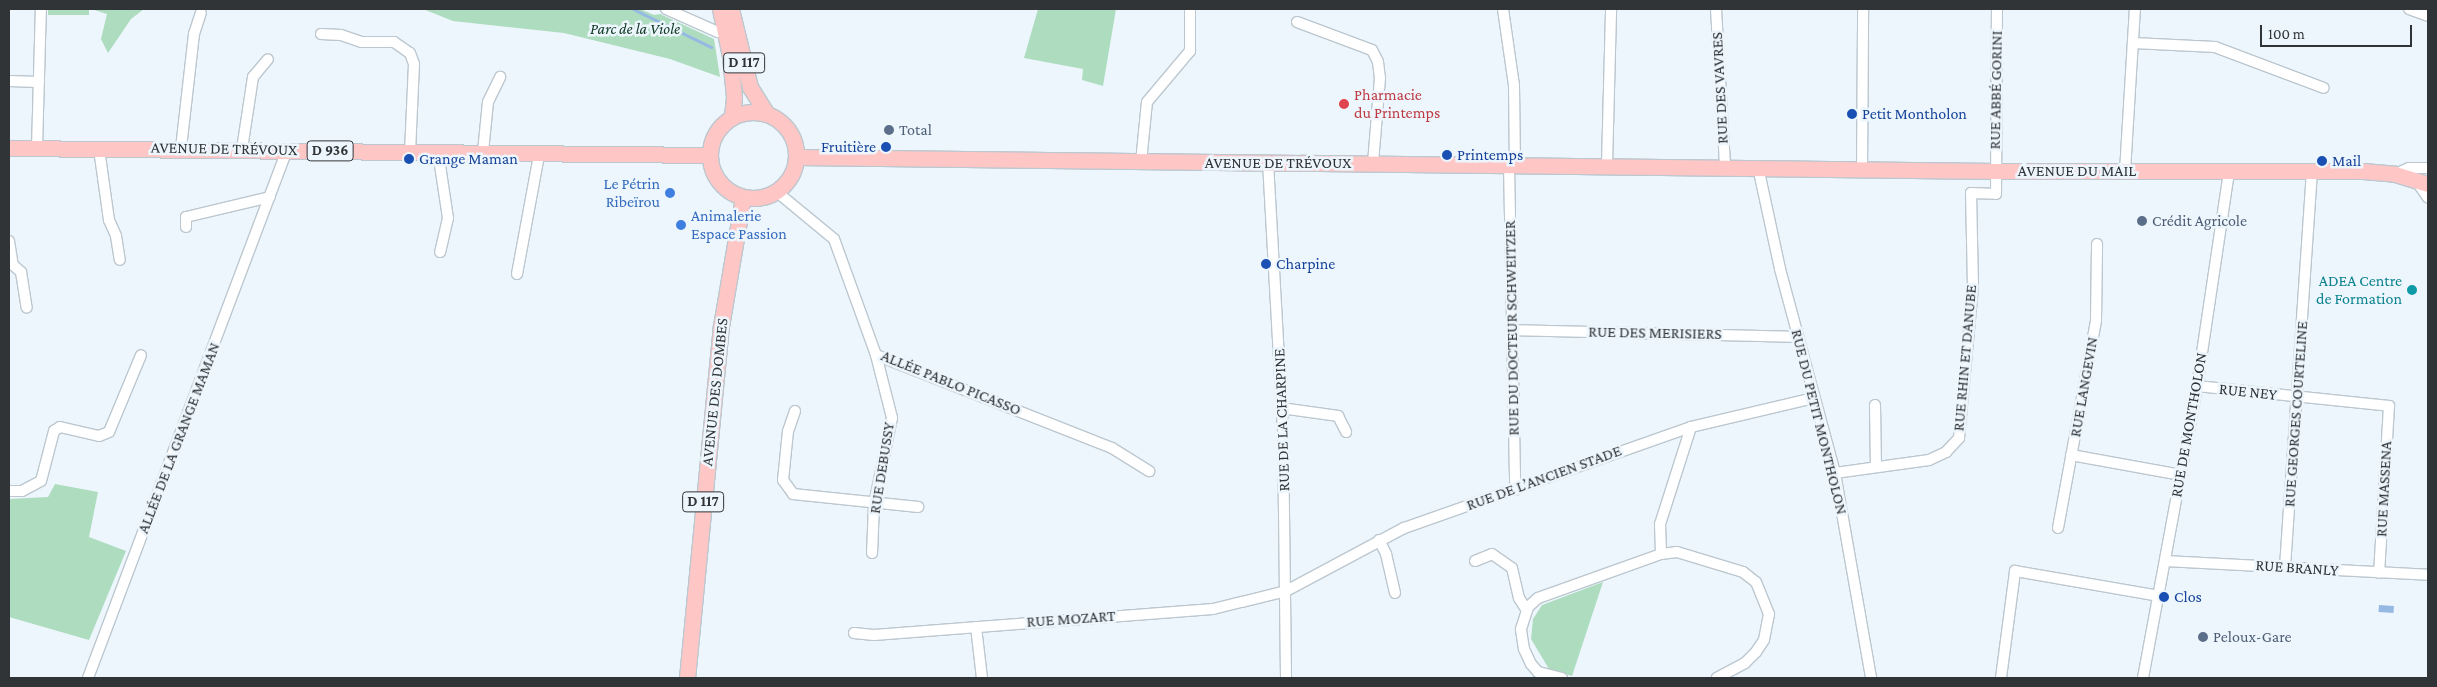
<!DOCTYPE html>
<html>
<head>
<meta charset="utf-8">
<style>
	body { margin:0 }
	#map { position:relative; width:2437px; height:687px; overflow:hidden; background:#edf6fd; font-family:"Crimson Pro",serif }
	div>[style] { position:absolute }
	[style*='--x'] { left:calc(var(--x)*1px); top:calc(var(--y)*1px); width:calc(var(--w)*1px); rotate:calc(var(--a)*1deg) }
	.green>* { inset:0; background:#addcbe; transform-origin:0 0 }
	.water>* { inset:0; background:#96b9e4; transform-origin:0 0 }
	.stream>* { height:3px; margin:-1.5px; padding:0 1.5px; transform-origin:1.5px; border-radius:1.5px; background:#96b9e4 }
	.roads { filter:drop-shadow(1px 0 #bcc7cf) drop-shadow(-1px 0 #bcc7cf) drop-shadow(0 1px #bcc7cf) drop-shadow(0 -1px #bcc7cf) }
	.minor>* { height:10px; margin:-5px; padding:0 5px; transform-origin:5px; border-radius:5px; background:#fff }
	.primary>* { height:15px; margin:-7.5px; padding:0 7.5px; transform-origin:7.5px; border-radius:7.5px; background:#fec7c6 }
	.primary>.ring { margin:-7.5px; padding:0; box-sizing:content-box; background:none; border:15px solid #fec7c6; border-radius:50% }
	.dots>* { width:14px; height:14px; translate:-50% -50%; box-sizing:border-box; border:2px solid #edf6fd; border-radius:50% }
	span { translate:-50% -50%; white-space:nowrap; text-align:center; line-height:1.15; -webkit-text-stroke:5px #edf6fd; paint-order:stroke }
	.shield-label span { padding:1px 4px; background:#edf6fd; border:1px solid; border-radius:4px; -webkit-text-stroke-width:0 }
	.shield-label { font-size:15px; color:#303437; font-weight:700 }
	.park-label { font-size:16px; color:#0f3923; font-style:italic }
	.street-label { font-size:16px; color:#303437 }
	.health-label { font-size:16px; color:#be3a42 }
	.left { translate:0 -50%; text-align:left }
	.transit-label { font-size:16px; color:#164399 }
	.right { translate:-100% -50%; text-align:right }
	.service-label { font-size:16px; color:#4e5e75 }
	.shop-label { font-size:16px; color:#366cbe }
	.culture-label { font-size:16px; color:#0d838f }
	.frame { position:absolute; inset:0; border:10px solid #303437; pointer-events:none }
	.scale { position:absolute; left:2260px; top:25px; width:152px; height:22px; box-sizing:border-box; border:2px solid #303437; border-top:0; padding-left:6px; font-size:15px; line-height:18px; white-space:nowrap; color:#303437; -webkit-text-stroke:4px #edf6fd; paint-order:stroke }
</style>
</head>
<body>
<div id="map">
	<div class="green">
		<i style="left:48px;top:9px;width:41px;height:6px"></i>
		<i style="clip-path:polygon(91px 9px,144px 9px,131px 19px,108px 53px,101px 39px,107px 14px)"></i>
		<i style="clip-path:polygon(423px 9px,640px 9px,654px 15px,660px 14px,714px 39px,720px 77px,670px 59px,564px 33px,453px 21px)"></i>
		<i style="clip-path:polygon(1038px 9px,1116px 9px,1103px 86px,1082px 80px,1083px 69px,1024px 58px)"></i>
		<i style="clip-path:polygon(55px 484px,98px 492px,89px 537px,126px 551px,89px 640px,9px 617px,9px 499px,48px 497px)"></i>
		<i style="clip-path:polygon(1603px 582px,1572px 676px,1549px 669px,1531px 639px,1533px 619px,1542px 605px)"></i>
	</div>
	<div class="water">
		<i style="left:2379px;top:605px;width:15px;height:7px;rotate:4deg"></i>
	</div>
	<div class="stream">
		<i style="--x:633;--y:9;--w:87;--a:26"></i>
	</div>
	<div class="roads">
		<div class="minor">
			<i style="--x:666;--y:9;--w:57;--a:23.9"></i>
			<i style="--x:718;--y:32;--w:13;--a:-4"></i>
			<i style="--x:1503;--y:9;--w:77;--a:81.8"></i>
			<i style="--x:1514;--y:85;--w:80;--a:89.3"></i>
			<i style="--x:1716;--y:9;--w:158;--a:86.7"></i>
			<i style="--x:2409;--y:9;--w:20;--a:20"></i>
			<i style="--x:1297;--y:22;--w:80;--a:20.5"></i>
			<i style="--x:1372;--y:50;--w:13;--a:63"></i>
			<i style="--x:1378;--y:62;--w:16;--a:83"></i>
			<i style="--x:1380;--y:78;--w:86;--a:94.7"></i>
			<i style="--x:321;--y:34;--w:20;--a:3"></i>
			<i style="--x:341;--y:35;--w:21;--a:19"></i>
			<i style="--x:361;--y:42;--w:33;--a:0"></i>
			<i style="--x:394;--y:42;--w:19;--a:35"></i>
			<i style="--x:410;--y:53;--w:12;--a:70"></i>
			<i style="--x:414;--y:64;--w:87;--a:92.6"></i>
			<i style="--x:2133;--y:43;--w:82;--a:2.8"></i>
			<i style="--x:2215;--y:47;--w:116;--a:20.6"></i>
			<i style="--x:9;--y:81;--w:30;--a:2"></i>
			<i style="--x:37;--y:148;--w:139;--a:-88.4"></i>
			<i style="--x:181;--y:148;--w:115;--a:-83.5"></i>
			<i style="--x:194;--y:34;--w:22;--a:-72"></i>
			<i style="--x:99;--y:149;--w:72;--a:82"></i>
			<i style="--x:109;--y:220;--w:17;--a:66"></i>
			<i style="--x:116;--y:236;--w:24;--a:81"></i>
			<i style="--x:242;--y:149;--w:73;--a:-81.3"></i>
			<i style="--x:253;--y:77;--w:23;--a:-50"></i>
			<i style="--x:438;--y:152;--w:67;--a:81.4"></i>
			<i style="--x:448;--y:218;--w:35;--a:103"></i>
			<i style="--x:483;--y:152;--w:50;--a:-84.3"></i>
			<i style="--x:488;--y:102;--w:28;--a:-64"></i>
			<i style="--x:1141;--y:162;--w:60;--a:-84.3"></i>
			<i style="--x:1147;--y:102;--w:67;--a:-49.9"></i>
			<i style="--x:1190;--y:51;--w:42;--a:-90"></i>
			<i style="--x:1268;--y:162;--w:269;--a:86.8"></i>
			<i style="--x:1283;--y:431;--w:247;--a:89.3"></i>
			<i style="--x:1509;--y:165;--w:325;--a:88.9"></i>
			<i style="--x:1607;--y:165;--w:156;--a:-88.5"></i>
			<i style="--x:1758;--y:167;--w:104;--a:77.8"></i>
			<i style="--x:1780;--y:269;--w:211;--a:74.9"></i>
			<i style="--x:1835;--y:473;--w:208;--a:80"></i>
			<i style="--x:1862;--y:170;--w:161;--a:-89.6"></i>
			<i style="--x:2125;--y:171;--w:162;--a:-86.5"></i>
			<i style="--x:2395;--y:174;--w:15;--a:-23"></i>
			<i style="--x:2409;--y:168;--w:19;--a:0"></i>
			<i style="--x:2417;--y:182;--w:19;--a:55"></i>
			<i style="--x:777;--y:192;--w:74;--a:39.5"></i>
			<i style="--x:834;--y:239;--w:123;--a:70.1"></i>
			<i style="--x:876;--y:355;--w:65;--a:75.7"></i>
			<i style="--x:892;--y:418;--w:88;--a:101.8"></i>
			<i style="--x:874;--y:504;--w:49;--a:92.3"></i>
			<i style="--x:186;--y:227;--w:10;--a:-90"></i>
			<i style="--x:186;--y:217;--w:86;--a:-13.4"></i>
			<i style="--x:9;--y:241;--w:24;--a:81"></i>
			<i style="--x:13;--y:265;--w:11;--a:41"></i>
			<i style="--x:21;--y:272;--w:36;--a:81"></i>
			<i style="--x:517;--y:274;--w:121;--a:-79.5"></i>
			<i style="--x:1512;--y:330;--w:286;--a:1.4"></i>
			<i style="--x:876;--y:355;--w:254;--a:21.5"></i>
			<i style="--x:1112;--y:448;--w:44;--a:31.9"></i>
			<i style="--x:2197;--y:386;--w:193;--a:5.9"></i>
			<i style="--x:2389;--y:406;--w:167;--a:93.4"></i>
			<i style="--x:1875;--y:405;--w:62;--a:89.1"></i>
			<i style="--x:1281;--y:408;--w:58;--a:8"></i>
			<i style="--x:1338;--y:416;--w:18;--a:63"></i>
			<i style="--x:795;--y:411;--w:21;--a:109"></i>
			<i style="--x:788;--y:431;--w:49;--a:95.8"></i>
			<i style="--x:783;--y:480;--w:17;--a:54"></i>
			<i style="--x:793;--y:494;--w:126;--a:5.9"></i>
			<i style="--x:1691;--y:427;--w:102;--a:107.7"></i>
			<i style="--x:1660;--y:524;--w:30;--a:88"></i>
			<i style="--x:1661;--y:554;--w:16;--a:-7"></i>
			<i style="--x:1677;--y:552;--w:69;--a:16.9"></i>
			<i style="--x:1743;--y:572;--w:16;--a:38"></i>
			<i style="--x:1756;--y:582;--w:35;--a:68"></i>
			<i style="--x:1769;--y:614;--w:26;--a:101"></i>
			<i style="--x:1764;--y:640;--w:14;--a:124"></i>
			<i style="--x:1756;--y:652;--w:16;--a:135"></i>
			<i style="--x:1745;--y:663;--w:32;--a:152"></i>
			<i style="--x:2071;--y:455;--w:112;--a:10.3"></i>
			<i style="--x:1835;--y:473;--w:95;--a:-7.9"></i>
			<i style="--x:1929;--y:460;--w:19;--a:-25"></i>
			<i style="--x:1946;--y:452;--w:19;--a:-47"></i>
			<i style="--x:1959;--y:438;--w:152;--a:-84.7"></i>
			<i style="--x:1973;--y:287;--w:94;--a:-91.2"></i>
			<i style="--x:1971;--y:193;--w:25;--a:2"></i>
			<i style="--x:1996;--y:194;--w:185;--a:-89.7"></i>
			<i style="--x:9;--y:491;--w:13;--a:0"></i>
			<i style="--x:22;--y:491;--w:21;--a:-28"></i>
			<i style="--x:41;--y:481;--w:52;--a:-75.4"></i>
			<i style="--x:54;--y:431;--w:7;--a:-34"></i>
			<i style="--x:60;--y:427;--w:40;--a:13"></i>
			<i style="--x:99;--y:436;--w:11;--a:-22"></i>
			<i style="--x:109;--y:432;--w:83;--a:-67.4"></i>
			<i style="--x:2058;--y:528;--w:211;--a:-79.6"></i>
			<i style="--x:2096;--y:320;--w:76;--a:-89.2"></i>
			<i style="--x:1379;--y:540;--w:16;--a:63"></i>
			<i style="--x:1386;--y:554;--w:40;--a:77"></i>
			<i style="--x:1475;--y:561;--w:18;--a:-22"></i>
			<i style="--x:1492;--y:554;--w:24;--a:35"></i>
			<i style="--x:1512;--y:568;--w:31;--a:77"></i>
			<i style="--x:1519;--y:598;--w:15;--a:58"></i>
			<i style="--x:2165;--y:561;--w:263;--a:3"></i>
			<i style="--x:2285;--y:567;--w:397;--a:-86.1"></i>
			<i style="--x:976;--y:627;--w:51;--a:83.3"></i>
			<i style="--x:854;--y:633;--w:20;--a:6"></i>
			<i style="--x:874;--y:635;--w:340;--a:-4.4"></i>
			<i style="--x:1213;--y:609;--w:30;--a:-14"></i>
			<i style="--x:1242;--y:602;--w:45;--a:-14"></i>
			<i style="--x:1286;--y:591;--w:134;--a:-28.1"></i>
			<i style="--x:1404;--y:528;--w:304;--a:-19.4"></i>
			<i style="--x:1691;--y:427;--w:126;--a:-13.3"></i>
			<i style="--x:88;--y:678;--w:564;--a:-69.35"></i>
			<i style="--x:1562;--y:678;--w:25;--a:-166"></i>
			<i style="--x:1538;--y:672;--w:11;--a:-131"></i>
			<i style="--x:1531;--y:664;--w:17;--a:-115"></i>
			<i style="--x:1524;--y:649;--w:20;--a:-99"></i>
			<i style="--x:1521;--y:629;--w:23;--a:-72"></i>
			<i style="--x:1528;--y:607;--w:13;--a:-42"></i>
			<i style="--x:1538;--y:598;--w:131;--a:-19.7"></i>
			<i style="--x:2001;--y:678;--w:108;--a:-82.5"></i>
			<i style="--x:2015;--y:571;--w:146;--a:9.8"></i>
			<i style="--x:2143;--y:678;--w:297;--a:-79.5"></i>
			<i style="--x:2197;--y:386;--w:216;--a:-81.5"></i>
		</div>
		<div class="primary">
			<i style="--x:720;--y:9;--w:48;--a:78"></i>
			<i style="--x:730;--y:56;--w:41;--a:84.4"></i>
			<i style="--x:734;--y:97;--w:20;--a:96"></i>
			<i style="--x:731;--y:9;--w:80;--a:76.3"></i>
			<i style="--x:750;--y:87;--w:31;--a:58"></i>
			<i class="ring" style="left:710px;top:112px;width:71px;height:71px"></i>
			<i style="--x:9;--y:148;--w:701;--a:0.57"></i>
			<i style="--x:797;--y:157;--w:1199;--a:0.67"></i>
			<i style="--x:1996;--y:171;--w:367;--a:0"></i>
			<i style="--x:2363;--y:171;--w:32;--a:5"></i>
			<i style="--x:2395;--y:174;--w:34;--a:17"></i>
			<i style="--x:687;--y:678;--w:354;--a:-84.5"></i>
			<i style="--x:721;--y:326;--w:131;--a:-80.3"></i>
		</div>
	</div>
	<div class="dots">
		<i style="left:1344px;top:104px;background:#e0444e"></i>
		<i style="left:1852px;top:114px;background:#1a4fb4"></i>
		<i style="left:889px;top:130px;background:#5c6f8a"></i>
		<i style="left:886px;top:147px;background:#1a4fb4"></i>
		<i style="left:1447px;top:155px;background:#1a4fb4"></i>
		<i style="left:409px;top:159px;background:#1a4fb4"></i>
		<i style="left:2322px;top:161px;background:#1a4fb4"></i>
		<i style="left:670px;top:193px;background:#3f7fe0"></i>
		<i style="left:2142px;top:221px;background:#5c6f8a"></i>
		<i style="left:681px;top:225px;background:#3f7fe0"></i>
		<i style="left:1266px;top:264px;background:#1a4fb4"></i>
		<i style="left:2412px;top:290px;background:#0f9aa8"></i>
		<i style="left:2164px;top:597px;background:#1a4fb4"></i>
		<i style="left:2203px;top:637px;background:#5c6f8a"></i>
	</div>
	<div class="shield-label">
		<span style="left:744px;top:63px">D 117</span>
		<span style="left:330px;top:151px">D 936</span>
		<span style="left:703px;top:502px">D 117</span>
	</div>
	<div class="park-label">
		<span style="left:635px;top:29px">Parc de la Viole</span>
	</div>
	<div class="street-label">
		<span style="left:1720px;top:88px;rotate:-93deg">RUE DES VAVRES</span>
		<span style="left:1996px;top:90px;rotate:-89deg">RUE ABBÉ GORINI</span>
		<span style="left:224px;top:149px;rotate:1deg">AVENUE DE TRÉVOUX</span>
		<span style="left:1278px;top:163px">AVENUE DE TRÉVOUX</span>
		<span style="left:2077px;top:171px">AVENUE DU MAIL</span>
		<span style="left:1512px;top:328px;rotate:-91deg">RUE DU DOCTEUR SCHWEITZER</span>
		<span style="left:1655px;top:333px;rotate:1deg">RUE DES MERISIERS</span>
		<span style="left:1965px;top:358px;rotate:-85deg">RUE RHIN ET DANUBE</span>
		<span style="left:951px;top:383px;rotate:22deg">ALLÉE PABLO PICASSO</span>
		<span style="left:2084px;top:387px;rotate:-80deg">RUE LANGEVIN</span>
		<span style="left:715px;top:392px;rotate:-84deg">AVENUE DES DOMBES</span>
		<span style="left:2248px;top:392px;rotate:6deg">RUE NEY</span>
		<span style="left:2296px;top:414px;rotate:-86deg">RUE GEORGES COURTELINE</span>
		<span style="left:1282px;top:420px;rotate:-92deg">RUE DE LA CHARPINE</span>
		<span style="left:1819px;top:422px;rotate:76deg">RUE DU PETIT MONTHOLON</span>
		<span style="left:2189px;top:425px;rotate:-80deg">RUE DE MONTHOLON</span>
		<span style="left:179px;top:438px;rotate:-69deg">ALLÉE DE LA GRANGE MAMAN</span>
		<span style="left:882px;top:468px;rotate:-81deg">RUE DEBUSSY</span>
		<span style="left:1544px;top:478px;rotate:-20deg">RUE DE L’ANCIEN STADE</span>
		<span style="left:2384px;top:489px;rotate:-87deg">RUE MASSENA</span>
		<span style="left:2297px;top:568px;rotate:4deg">RUE BRANLY</span>
		<span style="left:1071px;top:619px;rotate:-4deg">RUE MOZART</span>
	</div>
	<div class="health-label">
		<span class="left" style="left:1354px;top:104px">Pharmacie<br>du Printemps</span>
	</div>
	<div class="transit-label">
		<span class="left" style="left:1862px;top:114px">Petit Montholon</span>
		<span class="right" style="left:876px;top:147px">Fruitière</span>
		<span class="left" style="left:1457px;top:155px">Printemps</span>
		<span class="left" style="left:419px;top:159px">Grange Maman</span>
		<span class="left" style="left:2332px;top:161px">Mail</span>
		<span class="left" style="left:1276px;top:264px">Charpine</span>
		<span class="left" style="left:2174px;top:597px">Clos</span>
	</div>
	<div class="service-label">
		<span class="left" style="left:899px;top:130px">Total</span>
		<span class="left" style="left:2152px;top:221px">Crédit Agricole</span>
		<span class="left" style="left:2213px;top:637px">Peloux-Gare</span>
	</div>
	<div class="shop-label">
		<span class="right" style="left:660px;top:193px">Le Pétrin<br>Ribeïrou</span>
		<span class="left" style="left:691px;top:225px">Animalerie<br>Espace Passion</span>
	</div>
	<div class="culture-label">
		<span class="right" style="left:2402px;top:290px">ADEA Centre<br>de Formation</span>
	</div>
	<div class="frame"></div>
	<div class="scale">100 m</div>
</div>
</body>
</html>
